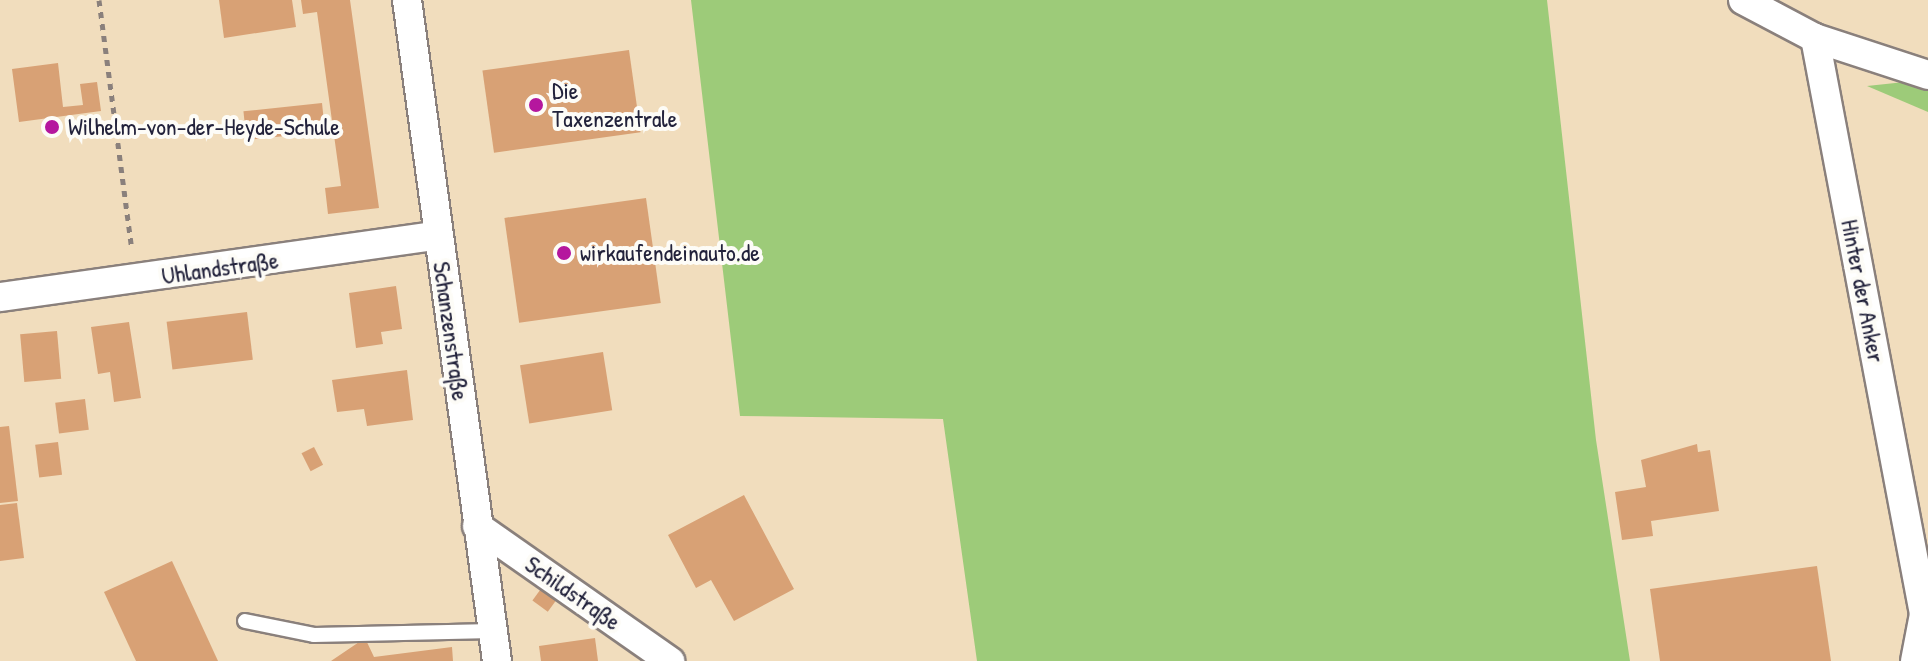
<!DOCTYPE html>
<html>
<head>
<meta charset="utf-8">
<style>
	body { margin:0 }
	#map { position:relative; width:1928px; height:661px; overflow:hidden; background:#f1ddbd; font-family:"Patrick Hand",sans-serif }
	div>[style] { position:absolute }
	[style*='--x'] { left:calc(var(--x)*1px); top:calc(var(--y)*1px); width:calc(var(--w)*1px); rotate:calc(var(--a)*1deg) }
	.green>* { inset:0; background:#9dcb79 }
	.building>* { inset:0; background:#d8a175; transform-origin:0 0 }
	.path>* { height:5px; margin-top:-2.5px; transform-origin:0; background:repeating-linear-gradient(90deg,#8a807c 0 6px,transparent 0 12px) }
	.roads { filter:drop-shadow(2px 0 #8a807c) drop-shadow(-2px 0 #8a807c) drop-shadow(0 2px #8a807c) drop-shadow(0 -2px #8a807c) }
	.lane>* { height:14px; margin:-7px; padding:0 7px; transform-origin:7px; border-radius:7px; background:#fff }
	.street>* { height:28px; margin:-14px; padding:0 14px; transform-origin:14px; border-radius:14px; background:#fff }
	.dots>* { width:22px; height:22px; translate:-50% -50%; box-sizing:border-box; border:4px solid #fdfcf7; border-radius:50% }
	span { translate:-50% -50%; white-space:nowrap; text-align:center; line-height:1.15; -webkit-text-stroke:8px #fdfcf7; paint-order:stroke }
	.poi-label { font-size:24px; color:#22223b }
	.left { translate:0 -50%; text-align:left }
	.street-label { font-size:24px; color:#22223b }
</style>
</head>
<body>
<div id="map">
	<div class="green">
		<i style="clip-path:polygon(691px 0,1547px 0,1596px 440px,1630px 661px,977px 661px,943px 419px,740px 416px)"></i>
		<i style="clip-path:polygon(1914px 81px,1928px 87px,1928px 112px,1867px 86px)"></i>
	</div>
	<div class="building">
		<i style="clip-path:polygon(219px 0,292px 0,296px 27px,224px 38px)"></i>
		<i style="clip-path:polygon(301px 0,350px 0,379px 208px,328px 214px,325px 188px,341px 186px,317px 12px,303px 14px)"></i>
		<i style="left:629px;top:50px;width:83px;height:148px;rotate:82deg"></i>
		<i style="clip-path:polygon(58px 63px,63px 107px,83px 105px,80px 84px,97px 82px,101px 111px,19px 122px,12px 69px)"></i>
		<i style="left:322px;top:103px;width:29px;height:79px;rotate:84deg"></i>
		<i style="left:646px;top:198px;width:106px;height:143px;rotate:82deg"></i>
		<i style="clip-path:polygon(396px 286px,402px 329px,381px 332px,383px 344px,356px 348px,349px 293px)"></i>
		<i style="left:247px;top:312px;width:48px;height:81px;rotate:83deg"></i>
		<i style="clip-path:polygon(129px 322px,141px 398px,114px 402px,110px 372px,98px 374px,91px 327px)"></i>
		<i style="left:57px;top:331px;width:48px;height:37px;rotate:85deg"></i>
		<i style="left:603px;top:352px;width:59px;height:84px;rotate:81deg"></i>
		<i style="clip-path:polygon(407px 370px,413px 420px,367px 426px,364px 409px,337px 412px,332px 380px)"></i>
		<i style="left:85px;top:399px;width:31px;height:30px;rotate:83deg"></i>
		<i style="clip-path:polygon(9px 426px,18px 501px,0 503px,0 427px)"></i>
		<i style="left:58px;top:442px;width:33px;height:23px;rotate:83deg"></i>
		<i style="clip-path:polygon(1697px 444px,1698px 452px,1710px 450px,1719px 511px,1651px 521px,1653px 536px,1622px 540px,1615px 492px,1646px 487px,1641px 460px)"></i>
		<i style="left:314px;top:447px;width:20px;height:14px;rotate:63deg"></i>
		<i style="clip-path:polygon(744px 495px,794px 589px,734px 621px,711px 580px,696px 588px,668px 535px)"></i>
		<i style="clip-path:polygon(17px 503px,24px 558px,0 561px,0 505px)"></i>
		<i style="clip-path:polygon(172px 561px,218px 661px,136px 661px,104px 592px)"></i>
		<i style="clip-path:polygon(1817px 566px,1831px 661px,1660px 661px,1650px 589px)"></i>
		<i style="left:543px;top:586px;width:19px;height:18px;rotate:36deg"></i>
		<i style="clip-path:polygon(365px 638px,374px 657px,452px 647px,453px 661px,331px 661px)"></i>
		<i style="clip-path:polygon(595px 638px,598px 661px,541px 661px,539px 646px)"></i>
	</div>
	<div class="path">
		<i style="--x:99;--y:0;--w:251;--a:82.5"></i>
	</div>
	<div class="roads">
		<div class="lane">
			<i style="--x:245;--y:621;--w:70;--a:11.5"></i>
			<i style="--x:314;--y:635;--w:179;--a:-1.3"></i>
		</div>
		<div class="street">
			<i style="--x:407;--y:0;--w:667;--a:82.25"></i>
			<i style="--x:1743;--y:0;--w:81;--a:27.8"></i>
			<i style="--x:1815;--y:38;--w:119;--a:18.1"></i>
			<i style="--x:1815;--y:38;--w:586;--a:79.28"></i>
			<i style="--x:1924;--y:614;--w:48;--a:100.8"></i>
			<i style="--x:0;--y:297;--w:443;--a:-8"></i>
			<i style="--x:477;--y:526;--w:236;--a:35"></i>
		</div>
	</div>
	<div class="dots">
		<i style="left:536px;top:105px;background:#b5179e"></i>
		<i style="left:52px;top:127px;background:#b5179e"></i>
		<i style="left:564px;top:253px;background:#b5179e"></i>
	</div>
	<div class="poi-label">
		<span class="left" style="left:552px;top:105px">Die<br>Taxenzentrale</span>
		<span class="left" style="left:68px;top:127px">Wilhelm-von-der-Heyde-Schule</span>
		<span class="left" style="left:580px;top:253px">wirkaufendeinauto.de</span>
	</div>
	<div class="street-label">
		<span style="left:220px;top:268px;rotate:-8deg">Uhlandstraße</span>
		<span style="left:1863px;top:291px;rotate:79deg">Hinter der Anker</span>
		<span style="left:451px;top:331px;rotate:82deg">Schanzenstraße</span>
		<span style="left:573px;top:593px;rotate:35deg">Schildstraße</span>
	</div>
</div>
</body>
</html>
